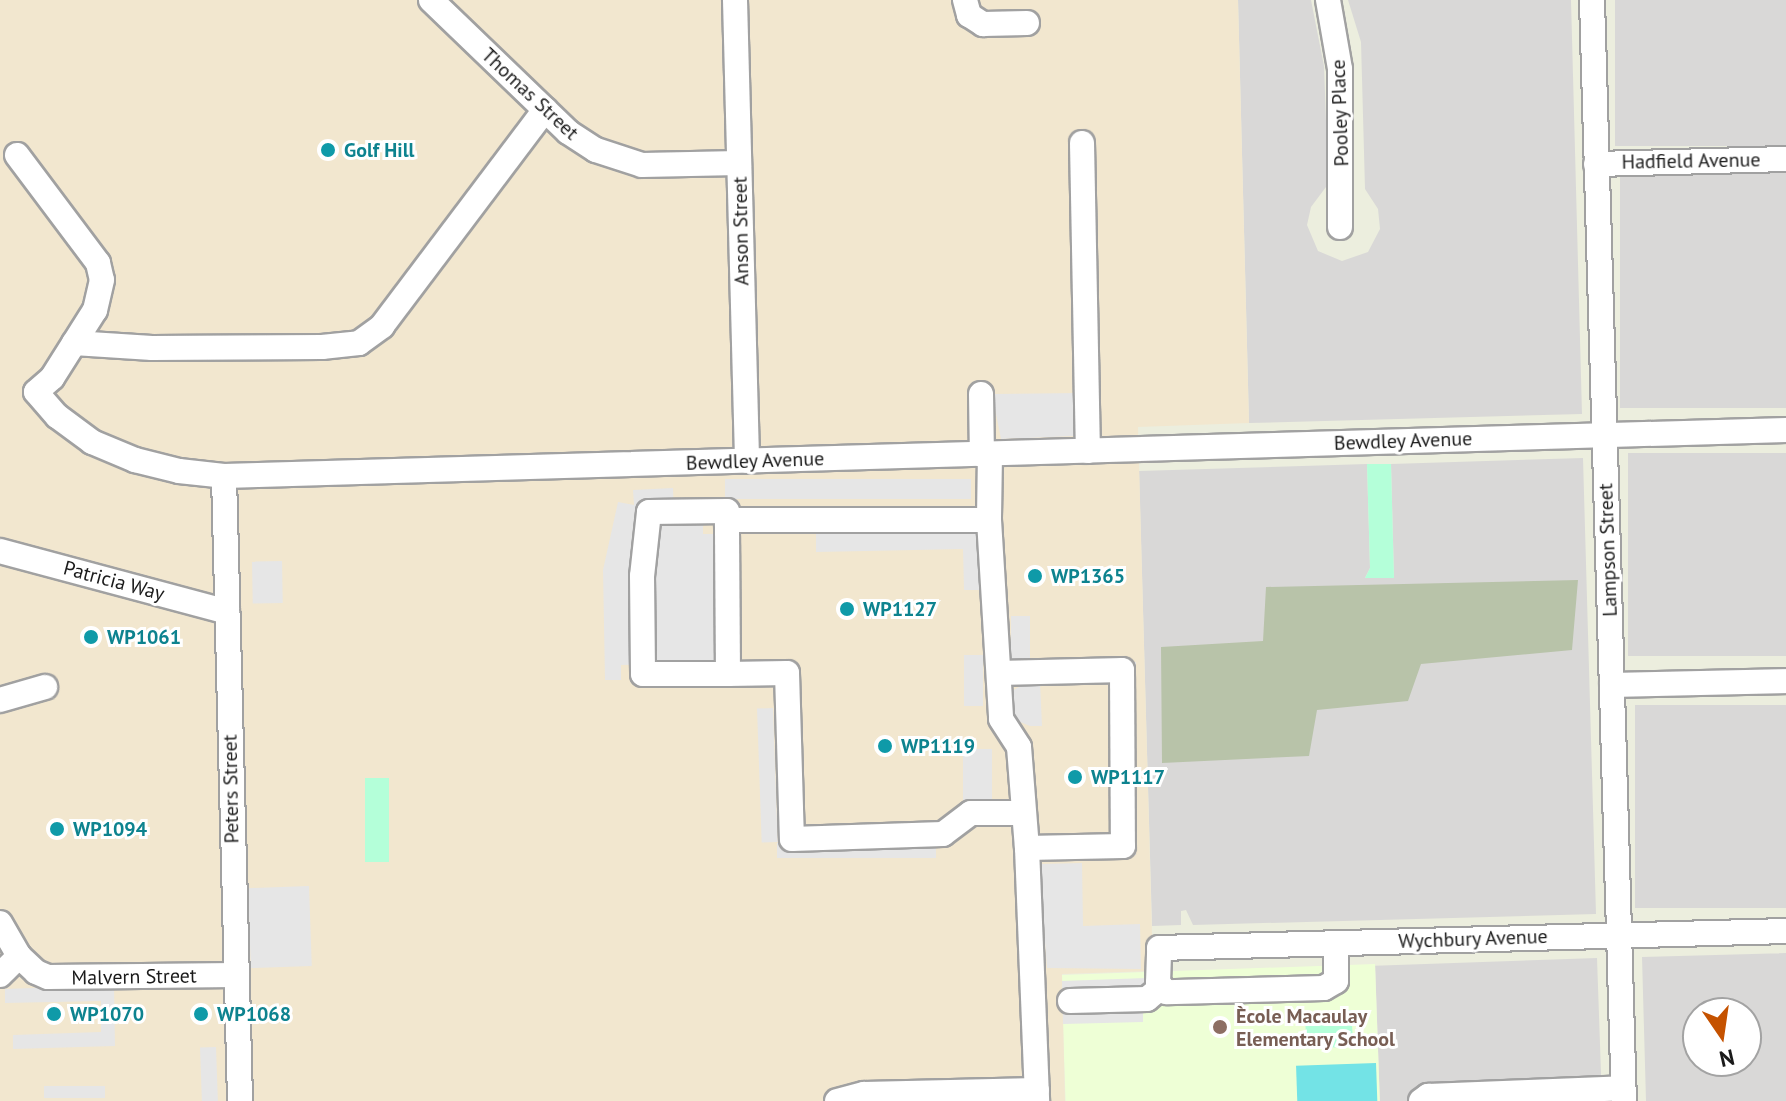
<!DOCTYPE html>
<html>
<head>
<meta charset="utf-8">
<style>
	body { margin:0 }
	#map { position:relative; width:1786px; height:1101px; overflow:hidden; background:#eceede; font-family:"PT Sans",sans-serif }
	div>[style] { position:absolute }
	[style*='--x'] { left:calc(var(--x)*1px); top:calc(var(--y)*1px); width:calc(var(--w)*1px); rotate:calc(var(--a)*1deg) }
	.residential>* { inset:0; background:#d9d8d7; transform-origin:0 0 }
	.education>* { inset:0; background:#eeffd6; transform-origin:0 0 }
	.military>* { inset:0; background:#f2e7cf }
	.construction>* { inset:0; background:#b8c3a9 }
	.park>* { inset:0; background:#b4ffd9; transform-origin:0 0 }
	.pitch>* { inset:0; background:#73e3e6; transform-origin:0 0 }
	.parking>* { inset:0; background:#e6e6e6; transform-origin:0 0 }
	.roads { filter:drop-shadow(2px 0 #a1a1a1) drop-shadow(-2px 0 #a1a1a1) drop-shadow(0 2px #a1a1a1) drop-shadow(0 -2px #a1a1a1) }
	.minor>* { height:24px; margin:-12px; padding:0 12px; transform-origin:12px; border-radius:12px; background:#fff }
	.dots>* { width:22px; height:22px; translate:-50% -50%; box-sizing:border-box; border:4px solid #fff; border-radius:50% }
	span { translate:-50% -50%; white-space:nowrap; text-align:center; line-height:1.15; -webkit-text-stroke:6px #fff; paint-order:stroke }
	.street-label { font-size:20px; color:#1a1a1a }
	.culture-label { font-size:20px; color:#0d838f; font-weight:700 }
	.left { translate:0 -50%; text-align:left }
	.education-label { font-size:20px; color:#785e54; font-weight:700 }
	.north { position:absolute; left:1682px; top:997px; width:80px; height:80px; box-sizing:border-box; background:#fff; border:2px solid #a3a3a3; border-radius:50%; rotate:167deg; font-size:22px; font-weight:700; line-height:32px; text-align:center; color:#1a1a1a }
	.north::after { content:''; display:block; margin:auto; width:28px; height:36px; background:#c55200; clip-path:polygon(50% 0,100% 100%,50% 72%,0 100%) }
</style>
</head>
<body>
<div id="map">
	<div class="residential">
		<i style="clip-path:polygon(1238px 0,1311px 0,1324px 66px,1328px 176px,1326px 187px,1311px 207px,1307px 225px,1318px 251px,1342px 261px,1368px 252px,1380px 229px,1378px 209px,1365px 189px,1361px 42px,1348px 0,1571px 0,1582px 414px,1249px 423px)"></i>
		<i style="left:1615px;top:0;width:171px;height:146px"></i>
		<i style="left:1786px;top:171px;width:237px;height:166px;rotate:90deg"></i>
		<i style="left:1786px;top:453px;width:203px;height:158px;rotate:90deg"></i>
		<i style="clip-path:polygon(1583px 458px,1596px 914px,1193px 925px,1186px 910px,1181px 911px,1181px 925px,1152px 926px,1139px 471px,1367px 464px,1370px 568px,1365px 578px,1394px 578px,1391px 464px)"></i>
		<i style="left:1786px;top:705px;width:203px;height:151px;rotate:90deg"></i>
		<i style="clip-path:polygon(evenodd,1786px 953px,1786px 1101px,1646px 1101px,1642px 957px,1786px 953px,1746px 1013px,1746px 1061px,1698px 1061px,1698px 1013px,1746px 1013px)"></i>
		<i style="left:1597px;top:958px;width:143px;height:222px;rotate:88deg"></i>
	</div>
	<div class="education">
		<i style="left:1375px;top:964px;width:137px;height:314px;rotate:88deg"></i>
	</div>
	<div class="military">
		<i style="clip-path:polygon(0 0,1238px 0,1249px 423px,1138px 427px,1153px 971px,1062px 974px,1065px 1101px,0 1101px)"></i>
	</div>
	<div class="construction">
		<i style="clip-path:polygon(1578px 580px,1572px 650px,1421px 664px,1408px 701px,1317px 710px,1309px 756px,1162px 763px,1161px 647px,1263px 641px,1266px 587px)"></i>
	</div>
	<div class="park">
		<i style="clip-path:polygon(1367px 464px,1391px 464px,1394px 578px,1365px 578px,1370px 568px)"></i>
		<i style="left:365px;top:778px;width:24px;height:84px"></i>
		<i style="clip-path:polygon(1351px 1010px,1353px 1040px,1346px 1047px,1315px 1048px,1306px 1039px,1305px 1013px)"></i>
	</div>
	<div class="pitch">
		<i style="left:1376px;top:1063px;width:38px;height:80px;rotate:88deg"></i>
	</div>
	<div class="parking">
		<i style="clip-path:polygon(1080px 393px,1074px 436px,1001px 439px,992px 394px)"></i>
		<i style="left:971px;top:479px;width:20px;height:246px;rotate:90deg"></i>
		<i style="clip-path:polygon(673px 488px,674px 517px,703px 517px,703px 534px,718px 534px,721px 663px,621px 665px,621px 680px,605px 680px,603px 570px,618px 502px,634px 505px,633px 490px)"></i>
		<i style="clip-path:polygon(981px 530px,982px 590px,964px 590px,963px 549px,816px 552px,816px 533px)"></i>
		<i style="left:282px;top:561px;width:42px;height:30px;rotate:89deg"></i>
		<i style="left:1011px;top:616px;width:19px;height:50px"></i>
		<i style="left:964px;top:655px;width:19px;height:51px"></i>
		<i style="left:1121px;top:662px;width:15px;height:193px"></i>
		<i style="clip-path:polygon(1040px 682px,1042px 726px,1030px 726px,1013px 719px,1012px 691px,1026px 683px)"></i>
		<i style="left:773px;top:708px;width:134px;height:16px;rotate:88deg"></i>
		<i style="left:963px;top:749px;width:29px;height:54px"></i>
		<i style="left:936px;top:843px;width:15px;height:159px;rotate:90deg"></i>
		<i style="clip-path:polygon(1082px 863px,1083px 926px,1140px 924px,1141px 969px,1047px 968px,1039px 864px)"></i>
		<i style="left:309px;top:886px;width:80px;height:61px;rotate:88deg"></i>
		<i style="clip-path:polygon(1146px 978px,1147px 1008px,1143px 1009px,1143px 1022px,1063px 1024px,1062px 981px)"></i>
		<i style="clip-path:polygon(114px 985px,115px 1046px,13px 1049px,13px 1035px,101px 1032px,101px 1001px,5px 1003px,5px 989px)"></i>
		<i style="left:216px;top:1047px;width:54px;height:16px;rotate:88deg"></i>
		<i style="left:105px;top:1086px;width:12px;height:61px;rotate:90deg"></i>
	</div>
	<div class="roads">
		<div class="minor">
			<i style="--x:431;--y:0;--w:190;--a:43.9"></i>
			<i style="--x:568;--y:132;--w:33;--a:33"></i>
			<i style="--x:596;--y:150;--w:48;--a:18.1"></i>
			<i style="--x:642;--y:165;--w:97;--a:-1.2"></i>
			<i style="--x:735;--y:0;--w:461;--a:88.5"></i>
			<i style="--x:965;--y:0;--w:16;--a:75"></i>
			<i style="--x:969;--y:15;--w:17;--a:33"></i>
			<i style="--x:983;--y:24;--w:44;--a:-1.3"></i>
			<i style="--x:1328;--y:0;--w:70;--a:80.1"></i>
			<i style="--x:1340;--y:69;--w:158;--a:90"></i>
			<i style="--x:1592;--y:0;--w:1101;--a:88.34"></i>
			<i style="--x:1082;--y:143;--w:308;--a:88.9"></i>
			<i style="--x:17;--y:155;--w:135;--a:53.1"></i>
			<i style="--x:98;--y:263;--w:17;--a:77"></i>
			<i style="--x:102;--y:280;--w:31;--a:103"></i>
			<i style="--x:95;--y:310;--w:80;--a:122.3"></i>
			<i style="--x:52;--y:378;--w:21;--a:139"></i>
			<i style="--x:36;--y:392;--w:32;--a:49"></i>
			<i style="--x:57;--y:416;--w:44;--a:36.6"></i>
			<i style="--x:92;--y:442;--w:47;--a:22.7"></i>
			<i style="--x:135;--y:460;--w:45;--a:14"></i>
			<i style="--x:179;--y:471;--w:45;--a:6.3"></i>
			<i style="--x:224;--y:476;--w:1563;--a:-1.69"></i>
			<i style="--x:1596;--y:164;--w:190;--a:-1.5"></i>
			<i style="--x:74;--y:343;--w:78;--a:3.7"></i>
			<i style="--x:152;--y:348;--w:170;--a:-0.3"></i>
			<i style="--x:322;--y:347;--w:37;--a:-6"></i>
			<i style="--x:359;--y:343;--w:29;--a:-36"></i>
			<i style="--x:382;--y:326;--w:271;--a:-53"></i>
			<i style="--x:981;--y:394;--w:61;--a:89.1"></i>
			<i style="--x:990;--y:454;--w:66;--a:90.9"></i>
			<i style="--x:989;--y:520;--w:199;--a:86.5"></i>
			<i style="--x:1001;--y:719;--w:33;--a:57"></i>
			<i style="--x:1019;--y:747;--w:101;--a:85.5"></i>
			<i style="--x:1027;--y:848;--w:253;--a:87.7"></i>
			<i style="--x:224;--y:476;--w:625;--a:88.53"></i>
			<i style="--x:727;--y:520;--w:262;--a:0"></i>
			<i style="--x:0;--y:551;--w:235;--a:15"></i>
			<i style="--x:1000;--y:673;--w:122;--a:-1.4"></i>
			<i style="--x:1122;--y:670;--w:176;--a:89.7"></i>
			<i style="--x:1123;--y:846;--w:96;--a:178.8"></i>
			<i style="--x:728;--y:674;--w:163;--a:-90.4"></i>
			<i style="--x:727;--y:511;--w:78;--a:179.3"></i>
			<i style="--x:649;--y:512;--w:64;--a:96.2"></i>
			<i style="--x:642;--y:576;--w:98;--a:89.4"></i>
			<i style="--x:643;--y:674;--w:85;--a:0"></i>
			<i style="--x:728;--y:674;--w:59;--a:-1"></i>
			<i style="--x:787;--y:673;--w:166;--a:88.3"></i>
			<i style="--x:792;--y:839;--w:151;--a:-1.9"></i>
			<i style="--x:943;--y:834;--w:35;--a:-37"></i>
			<i style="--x:971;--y:813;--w:52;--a:0"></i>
			<i style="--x:1612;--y:685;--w:174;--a:-1.3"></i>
			<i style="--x:0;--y:700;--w:47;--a:-16.1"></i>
			<i style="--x:0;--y:923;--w:38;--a:60"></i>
			<i style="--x:19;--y:956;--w:23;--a:43"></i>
			<i style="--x:36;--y:972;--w:13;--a:23"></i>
			<i style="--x:48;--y:977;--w:188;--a:-0.6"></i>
			<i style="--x:1336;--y:943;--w:38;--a:90"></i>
			<i style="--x:1336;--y:981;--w:14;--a:150"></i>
			<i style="--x:1324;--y:988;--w:158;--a:178.5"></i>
			<i style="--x:1166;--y:992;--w:12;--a:-132"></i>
			<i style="--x:1158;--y:983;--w:35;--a:-88"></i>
			<i style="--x:1159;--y:948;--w:627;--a:-1.55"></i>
			<i style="--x:0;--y:975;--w:27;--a:-45"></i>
			<i style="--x:1070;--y:1001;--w:77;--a:-1.5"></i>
			<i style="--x:1147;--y:999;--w:17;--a:-40"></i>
			<i style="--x:837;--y:1101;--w:28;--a:-15"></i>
			<i style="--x:864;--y:1094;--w:173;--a:-1.3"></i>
			<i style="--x:1421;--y:1101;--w:9;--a:-36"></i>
			<i style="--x:1428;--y:1096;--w:195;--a:-2.3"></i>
		</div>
	</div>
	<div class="dots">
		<i style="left:328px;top:150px;background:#0f9aa8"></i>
		<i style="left:1035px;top:576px;background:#0f9aa8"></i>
		<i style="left:847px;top:609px;background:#0f9aa8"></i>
		<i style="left:91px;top:637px;background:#0f9aa8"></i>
		<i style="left:885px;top:746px;background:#0f9aa8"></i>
		<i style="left:1075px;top:777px;background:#0f9aa8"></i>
		<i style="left:57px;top:829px;background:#0f9aa8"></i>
		<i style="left:54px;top:1014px;background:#0f9aa8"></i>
		<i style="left:201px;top:1014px;background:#0f9aa8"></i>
		<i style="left:1220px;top:1027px;background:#8d6e63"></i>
	</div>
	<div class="street-label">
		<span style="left:530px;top:94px;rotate:43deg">Thomas Street</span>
		<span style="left:1340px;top:113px;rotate:-92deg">Pooley Place</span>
		<span style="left:1691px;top:161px;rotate:-1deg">Hadfield Avenue</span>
		<span style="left:741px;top:231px;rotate:-91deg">Anson Street</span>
		<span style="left:1403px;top:441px;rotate:-2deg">Bewdley Avenue</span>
		<span style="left:755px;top:461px;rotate:-2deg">Bewdley Avenue</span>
		<span style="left:1608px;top:550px;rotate:-92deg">Lampson Street</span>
		<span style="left:114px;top:581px;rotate:15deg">Patricia Way</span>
		<span style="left:231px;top:789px;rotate:-91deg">Peters Street</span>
		<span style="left:1473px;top:939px;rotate:-2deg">Wychbury Avenue</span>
		<span style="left:134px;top:977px;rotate:-1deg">Malvern Street</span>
	</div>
	<div class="culture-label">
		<span class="left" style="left:344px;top:150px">Golf Hill</span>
		<span class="left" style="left:1051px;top:576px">WP1365</span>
		<span class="left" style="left:863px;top:609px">WP1127</span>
		<span class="left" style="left:107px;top:637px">WP1061</span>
		<span class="left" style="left:901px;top:746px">WP1119</span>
		<span class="left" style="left:1091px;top:777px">WP1117</span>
		<span class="left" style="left:73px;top:829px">WP1094</span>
		<span class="left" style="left:70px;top:1014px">WP1070</span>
		<span class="left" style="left:217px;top:1014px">WP1068</span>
	</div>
	<div class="education-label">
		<span class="left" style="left:1236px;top:1028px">Ècole Macaulay<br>Elementary School</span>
	</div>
	<div class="north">N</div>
</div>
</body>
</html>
